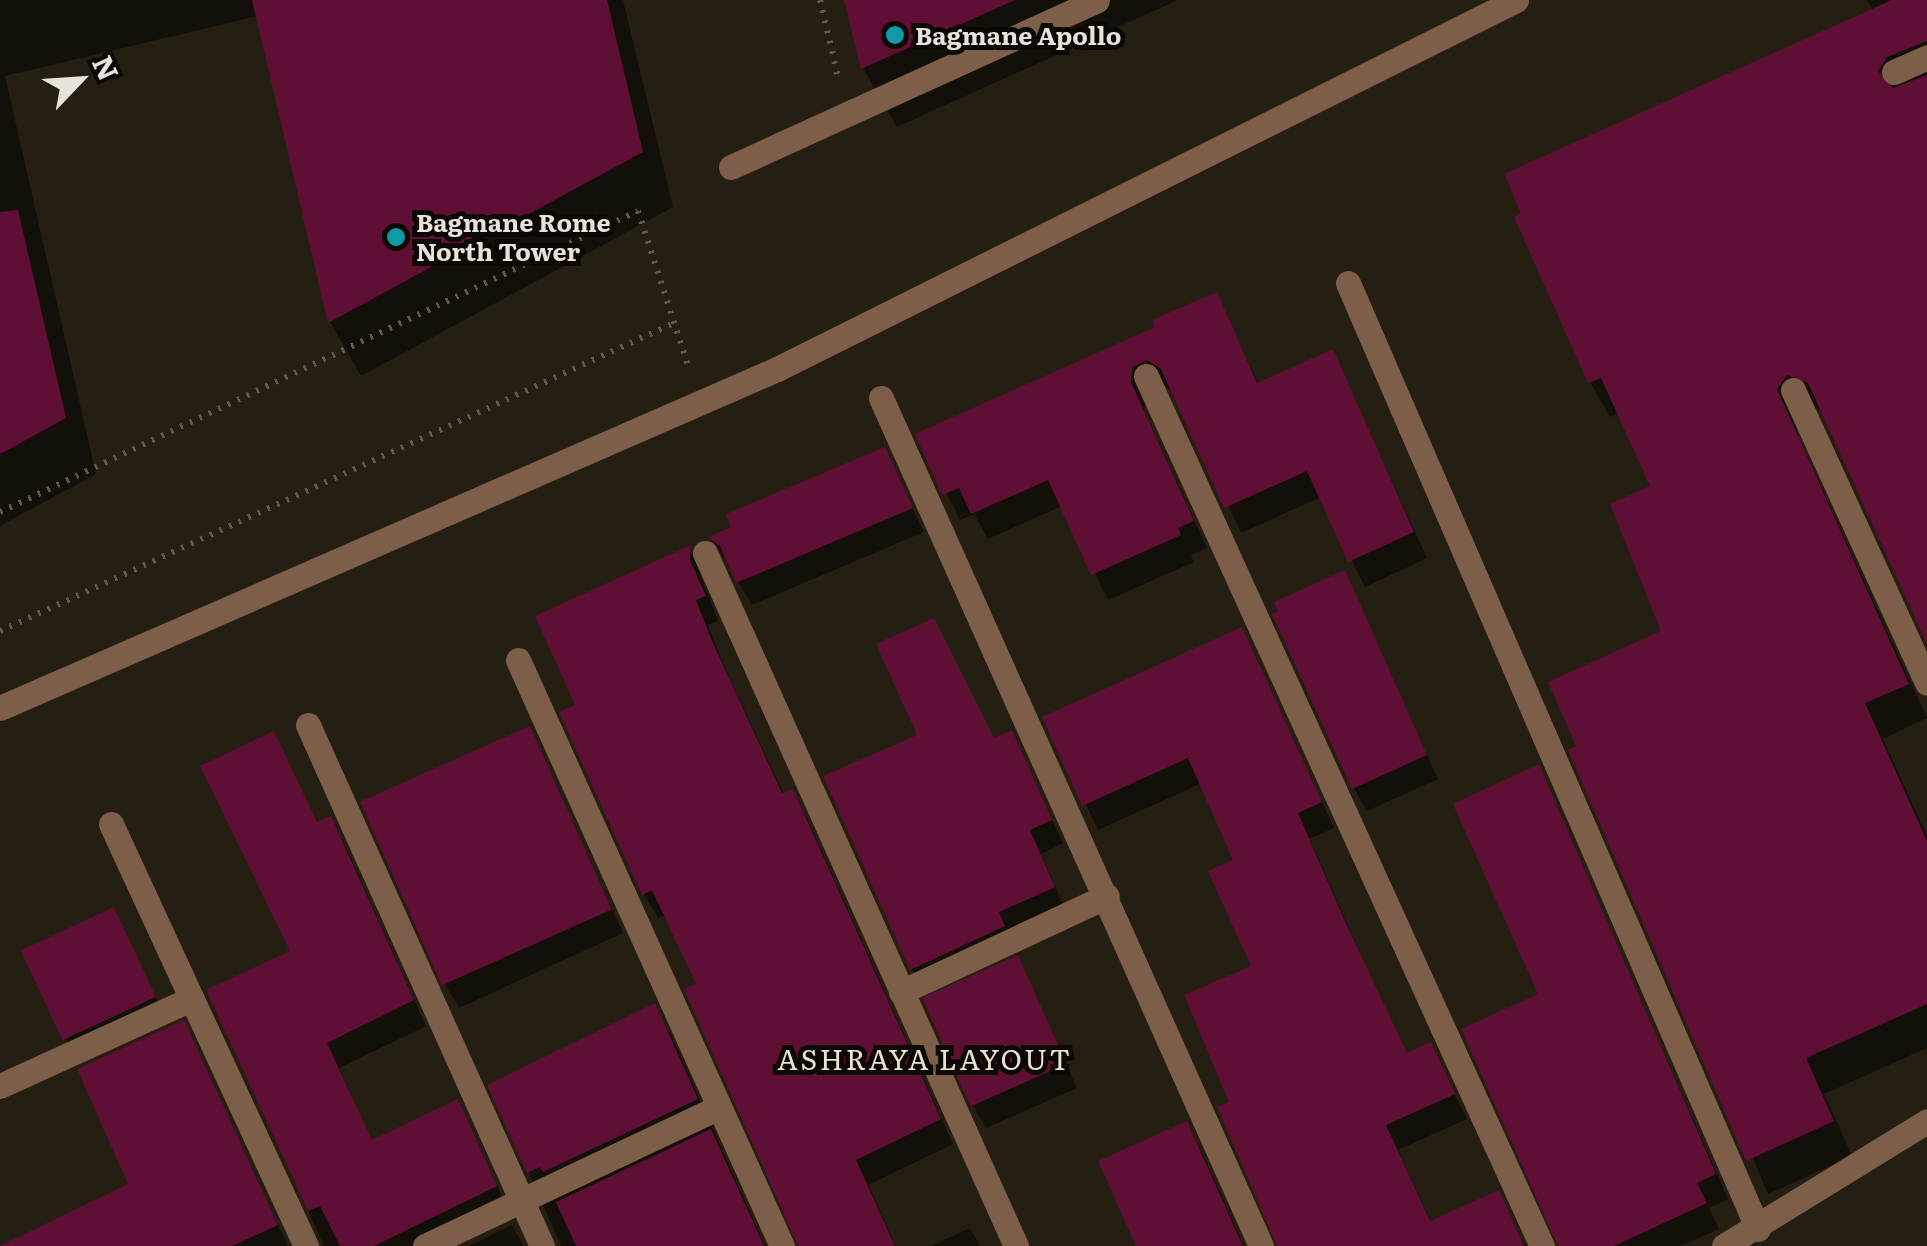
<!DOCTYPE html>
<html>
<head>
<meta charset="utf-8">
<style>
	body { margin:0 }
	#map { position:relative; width:1927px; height:1246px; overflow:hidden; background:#251e12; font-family:Literata,serif }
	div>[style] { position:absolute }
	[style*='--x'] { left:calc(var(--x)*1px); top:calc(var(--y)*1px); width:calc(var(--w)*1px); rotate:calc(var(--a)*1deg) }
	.shadow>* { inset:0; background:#0007 }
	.building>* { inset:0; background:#600f34; transform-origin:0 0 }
	.path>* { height:6px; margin-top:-3px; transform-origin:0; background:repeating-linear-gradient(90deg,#605a4e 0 2.5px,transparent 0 10.5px) }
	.lane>* { height:25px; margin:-12.5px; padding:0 12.5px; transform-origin:12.5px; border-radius:12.5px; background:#7d5e48 }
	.street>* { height:25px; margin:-12.5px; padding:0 12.5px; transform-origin:12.5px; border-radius:12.5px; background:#7d5e48 }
	.dots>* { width:28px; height:28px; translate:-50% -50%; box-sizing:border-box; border:5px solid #0c0905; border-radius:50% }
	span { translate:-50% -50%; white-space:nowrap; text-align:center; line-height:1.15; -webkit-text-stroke:10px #0c0905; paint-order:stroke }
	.poi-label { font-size:25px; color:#e7e3da; font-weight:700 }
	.left { translate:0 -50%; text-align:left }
	.neighbourhood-label { font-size:28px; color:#eae1d0; letter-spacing:2.5px }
	.north { position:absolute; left:30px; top:30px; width:100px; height:100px; -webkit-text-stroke:8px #0c0905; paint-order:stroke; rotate:65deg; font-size:28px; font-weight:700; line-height:40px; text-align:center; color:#e7e3da }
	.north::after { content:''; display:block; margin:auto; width:35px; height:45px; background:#e7e3da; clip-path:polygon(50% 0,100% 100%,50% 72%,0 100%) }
</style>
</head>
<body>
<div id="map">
	<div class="shadow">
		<i style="clip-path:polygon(0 0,623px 0,673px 207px,361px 376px,330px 322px,258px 16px,5px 76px,96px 474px,0 526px)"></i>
		<i style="clip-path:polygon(847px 0,1178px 0,897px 127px,863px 68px)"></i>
		<i style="clip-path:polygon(1867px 0,1927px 0,1927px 638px,1824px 414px,1817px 408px,1799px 415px,1797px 434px,1927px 718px,1883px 739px,1927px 836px,1927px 1048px,1824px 1094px,1852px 1156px,1768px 1194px,1580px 747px,1665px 632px,1653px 488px,1620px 413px,1610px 417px,1590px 382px,1873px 11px)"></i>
		<i style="clip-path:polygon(1216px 295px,1259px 385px,1332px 352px,1427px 558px,1365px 587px,1321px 497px,1241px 533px,1174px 392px,1163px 385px,1146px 394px,1144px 410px,1207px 548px,1191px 555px,1194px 562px,1108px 600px,1062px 506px,988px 539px,974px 514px,960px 520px,918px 435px,1159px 328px)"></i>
		<i style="clip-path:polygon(884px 450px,924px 532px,752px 605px,712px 538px)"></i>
		<i style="clip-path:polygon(690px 548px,718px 621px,708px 625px,725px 668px,784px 795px,792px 792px,806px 816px,953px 1144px,868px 1185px,896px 1246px,798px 1246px,699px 985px,666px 915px,658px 918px,644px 894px,579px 706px)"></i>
		<i style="clip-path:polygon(1344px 574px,1438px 779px,1367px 811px,1354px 788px)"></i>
		<i style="clip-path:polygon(1241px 630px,1334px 828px,1310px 839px,1357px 947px,1408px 1056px,1430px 1046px,1467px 1119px,1398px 1150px,1431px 1223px,1498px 1194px,1525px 1246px,1278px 1246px,1232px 1103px,1254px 967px,1237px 861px,1202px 783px,1098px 830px,1045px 718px)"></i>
		<i style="clip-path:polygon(529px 729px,623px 933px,459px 1008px,446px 986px)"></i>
		<i style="clip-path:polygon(1011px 733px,1063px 843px,1041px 854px,1066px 911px,925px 992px,912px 969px,994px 741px)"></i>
		<i style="clip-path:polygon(273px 734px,318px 824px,330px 819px,344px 843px,426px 1026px,339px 1068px,373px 1143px,457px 1102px,512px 1218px,453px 1246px,324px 1246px,209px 991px,293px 952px)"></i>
		<i style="clip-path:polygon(1538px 767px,1728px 1199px,1709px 1208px,1719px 1229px,1681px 1246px,1560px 1246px,1542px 995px)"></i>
		<i style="clip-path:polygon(126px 934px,167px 1021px,78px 1061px,65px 1038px)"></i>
		<i style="clip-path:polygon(1017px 959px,1077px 1088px,986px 1128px,973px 1105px)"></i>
		<i style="clip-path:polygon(654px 1006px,673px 1039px,765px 1246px,561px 1246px,491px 1086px)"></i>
		<i style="clip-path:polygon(183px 1023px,288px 1246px,2px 1246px,131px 1186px)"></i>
		<i style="clip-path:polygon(1186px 1124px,1200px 1148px,1244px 1246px,1138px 1246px)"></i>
		<i style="clip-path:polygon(512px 1225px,524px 1246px,469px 1246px)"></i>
		<i style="clip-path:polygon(970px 1228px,980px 1246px,931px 1246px)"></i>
	</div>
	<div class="building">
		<i style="clip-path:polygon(252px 0,607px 0,643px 152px,328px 323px)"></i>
		<i style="clip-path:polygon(844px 0,1015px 0,861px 69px)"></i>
		<i style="clip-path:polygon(1892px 0,1927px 0,1927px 41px,1887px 57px,1878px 71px,1893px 88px,1927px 75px,1927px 644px,1808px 383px,1787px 375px,1777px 389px,1909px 684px,1865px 703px,1927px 841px,1927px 1004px,1806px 1058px,1834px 1121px,1746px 1161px,1568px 750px,1576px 746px,1548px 682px,1661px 631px,1610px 504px,1650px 486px,1601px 378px,1588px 383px,1514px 217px,1521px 213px,1504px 174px)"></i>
		<i style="clip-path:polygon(18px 210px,66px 418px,0 454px,0 212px)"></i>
		<i style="clip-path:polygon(1217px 292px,1257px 383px,1333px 349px,1414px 532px,1348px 562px,1307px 471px,1224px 508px,1161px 369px,1147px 360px,1132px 367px,1131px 382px,1194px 521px,1178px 528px,1181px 535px,1091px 575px,1048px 480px,971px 514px,959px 488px,942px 495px,915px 434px,1155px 327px,1152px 320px)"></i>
		<i style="clip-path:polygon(885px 447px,913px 508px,736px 583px,720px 546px,708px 537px,731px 527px,726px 514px)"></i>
		<i style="clip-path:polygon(691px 545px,690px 560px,706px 596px,696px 600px,712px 641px,782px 793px,793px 789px,941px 1119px,856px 1160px,895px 1246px,798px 1246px,684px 989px,696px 984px,652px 890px,642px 895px,559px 712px,575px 705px,535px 616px)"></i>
		<i style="clip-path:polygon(1345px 570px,1427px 755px,1352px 789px,1272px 614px,1278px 611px,1274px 602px)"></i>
		<i style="clip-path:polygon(934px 618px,994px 738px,1012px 730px,1052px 820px,1030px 830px,1055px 887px,999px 912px,1005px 926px,910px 970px,823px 776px,917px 735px,876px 644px)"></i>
		<i style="clip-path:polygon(1242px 627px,1322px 802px,1298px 813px,1344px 919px,1407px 1053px,1431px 1042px,1455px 1094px,1386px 1125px,1430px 1221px,1499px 1190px,1524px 1246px,1277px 1246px,1217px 1107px,1229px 1102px,1184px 995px,1251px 966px,1208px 871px,1233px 860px,1188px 758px,1082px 806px,1042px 717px)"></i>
		<i style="left:530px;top:726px;width:201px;height:186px;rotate:66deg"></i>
		<i style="clip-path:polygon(274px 731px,317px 822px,331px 816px,414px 1000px,327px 1043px,372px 1140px,458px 1099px,497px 1186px,374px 1246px,340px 1246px,320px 1206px,308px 1211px,206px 990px,290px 951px,200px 766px)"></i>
		<i style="clip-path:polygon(1539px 764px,1716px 1174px,1697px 1183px,1707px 1203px,1614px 1246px,1558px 1246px,1461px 1029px,1538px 994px,1453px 804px)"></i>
		<i style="left:114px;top:907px;width:99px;height:103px;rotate:65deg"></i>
		<i style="left:1018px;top:955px;width:119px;height:105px;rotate:66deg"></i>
		<i style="clip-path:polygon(655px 1003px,698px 1099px,543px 1172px,540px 1167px,527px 1173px,487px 1085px)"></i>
		<i style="clip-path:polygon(184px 1020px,278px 1225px,232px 1246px,0 1246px,128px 1184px,77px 1069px)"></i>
		<i style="clip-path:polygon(1187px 1121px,1243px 1246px,1136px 1246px,1098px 1161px)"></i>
		<i style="clip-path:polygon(711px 1129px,764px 1246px,576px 1246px,556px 1202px)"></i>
	</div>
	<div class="path">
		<i style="--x:820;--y:0;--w:79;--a:76.8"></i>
		<i style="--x:0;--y:512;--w:705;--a:-25.26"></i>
		<i style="--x:638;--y:211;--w:163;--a:72.1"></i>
		<i style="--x:0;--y:631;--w:741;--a:-24.56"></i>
	</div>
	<div class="lane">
		<i style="--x:731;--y:167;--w:402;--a:-24.5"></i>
	</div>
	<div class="street">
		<i style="--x:1894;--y:72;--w:36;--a:-24"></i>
		<i style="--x:1348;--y:283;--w:1031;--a:66.57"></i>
		<i style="--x:1146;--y:376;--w:956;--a:65.53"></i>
		<i style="--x:1793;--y:390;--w:322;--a:65.4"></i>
		<i style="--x:881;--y:398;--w:929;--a:65.86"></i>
		<i style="--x:705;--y:553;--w:760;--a:65.83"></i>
		<i style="--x:518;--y:660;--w:643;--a:65.75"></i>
		<i style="--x:0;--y:708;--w:848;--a:-23.57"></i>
		<i style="--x:777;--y:369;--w:826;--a:-26.53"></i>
		<i style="--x:308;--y:725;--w:571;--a:65.81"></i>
		<i style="--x:111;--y:824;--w:465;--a:65.2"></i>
		<i style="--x:901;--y:992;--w:227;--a:-25"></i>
		<i style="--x:0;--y:1086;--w:210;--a:-24.5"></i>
		<i style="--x:425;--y:1246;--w:325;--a:-25.3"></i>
		<i style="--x:1724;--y:1246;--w:238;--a:-31.6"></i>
	</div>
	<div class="dots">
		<i style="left:895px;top:35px;background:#0f9aa8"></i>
		<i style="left:396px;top:237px;background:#0f9aa8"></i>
	</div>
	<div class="poi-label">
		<span class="left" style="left:915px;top:35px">Bagmane Apollo</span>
		<span class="left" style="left:416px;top:237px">Bagmane Rome<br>North Tower</span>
	</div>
	<div class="neighbourhood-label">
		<span style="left:925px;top:1058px">ASHRAYA LAYOUT</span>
	</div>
	<div class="north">N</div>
</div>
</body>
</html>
